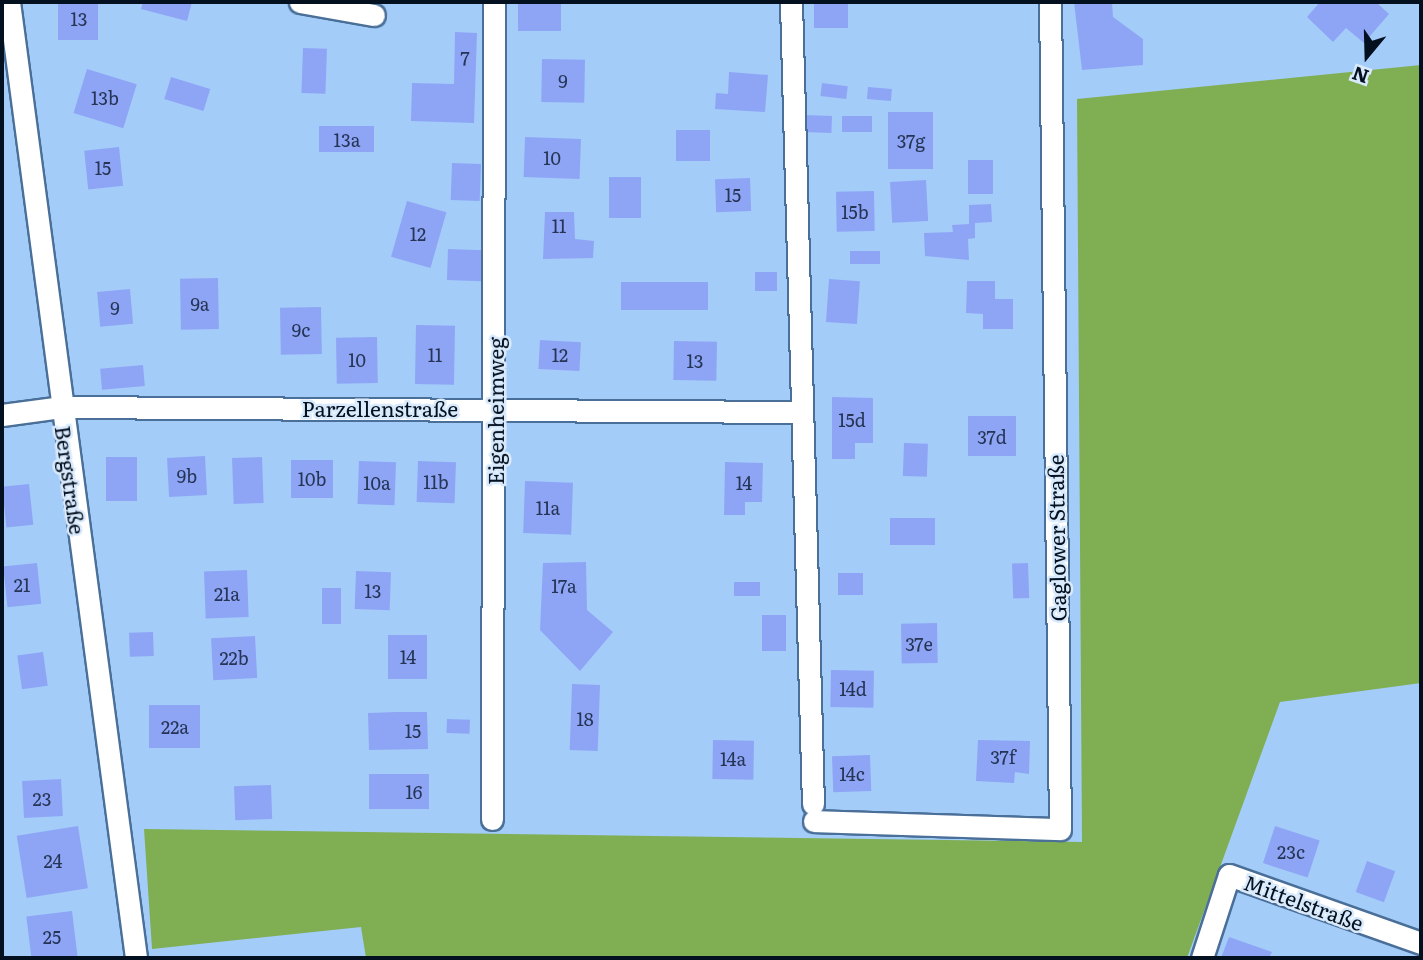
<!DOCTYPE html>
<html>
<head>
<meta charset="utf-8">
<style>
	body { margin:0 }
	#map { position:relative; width:1423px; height:960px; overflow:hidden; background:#a3ccf9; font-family:Literata,serif }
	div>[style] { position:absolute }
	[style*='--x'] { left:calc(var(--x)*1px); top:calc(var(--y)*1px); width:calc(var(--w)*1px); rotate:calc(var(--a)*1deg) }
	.green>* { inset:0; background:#80ae52 }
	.building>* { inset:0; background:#8ea5f6; transform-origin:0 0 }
	.roads { filter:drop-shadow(2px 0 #4a6f98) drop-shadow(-2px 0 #4a6f98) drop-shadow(0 2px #4a6f98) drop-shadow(0 -2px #4a6f98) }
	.street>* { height:21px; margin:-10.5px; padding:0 10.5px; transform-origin:10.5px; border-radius:10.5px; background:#fff }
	span { translate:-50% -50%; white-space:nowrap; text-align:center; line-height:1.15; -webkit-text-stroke:5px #daeafd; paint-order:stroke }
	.number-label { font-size:18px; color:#263555 }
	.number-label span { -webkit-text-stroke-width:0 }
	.street-label { font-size:21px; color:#03101f }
	.frame { position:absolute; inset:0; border:4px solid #03101f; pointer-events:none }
	.north { position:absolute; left:1332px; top:21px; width:70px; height:70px; -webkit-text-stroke:5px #daeafd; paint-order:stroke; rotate:199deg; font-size:19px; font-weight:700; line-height:28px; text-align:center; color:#03101f }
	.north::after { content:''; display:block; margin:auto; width:24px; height:32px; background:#03101f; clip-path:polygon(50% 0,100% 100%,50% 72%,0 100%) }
</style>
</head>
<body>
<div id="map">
	<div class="green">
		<i style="clip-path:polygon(1421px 65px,1421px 683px,1280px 702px,1187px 958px,366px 958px,361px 927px,152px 949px,144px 829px,1082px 842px,1077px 99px)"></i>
	</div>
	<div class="building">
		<i style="left:58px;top:2px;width:40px;height:38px"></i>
		<i style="clip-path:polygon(143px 2px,192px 2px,187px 21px,141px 9px)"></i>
		<i style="left:518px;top:2px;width:43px;height:29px"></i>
		<i style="left:814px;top:2px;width:34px;height:26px"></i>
		<i style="clip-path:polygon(1074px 2px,1112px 2px,1113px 17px,1143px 39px,1143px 65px,1082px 70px)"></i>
		<i style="clip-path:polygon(1320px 2px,1376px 2px,1389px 14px,1364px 43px,1346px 28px,1333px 42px,1307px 17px)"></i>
		<i style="clip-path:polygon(455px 32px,477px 33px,474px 123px,411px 121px,412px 83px,454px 84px)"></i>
		<i style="left:303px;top:48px;width:24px;height:45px;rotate:2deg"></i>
		<i style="left:542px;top:59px;width:43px;height:43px;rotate:1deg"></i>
		<i style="left:87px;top:69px;width:52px;height:46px;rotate:17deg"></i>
		<i style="clip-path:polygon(729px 72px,768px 75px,765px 112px,715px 109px,716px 93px,728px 94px)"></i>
		<i style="left:171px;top:77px;width:41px;height:23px;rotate:17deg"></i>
		<i style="left:822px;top:83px;width:26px;height:13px;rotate:7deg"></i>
		<i style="left:868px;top:87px;width:24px;height:12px;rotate:5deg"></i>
		<i style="left:888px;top:112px;width:45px;height:57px"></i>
		<i style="left:804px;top:115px;width:28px;height:17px;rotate:2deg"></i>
		<i style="left:842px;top:116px;width:30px;height:16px"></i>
		<i style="left:374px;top:126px;width:26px;height:55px;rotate:90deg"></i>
		<i style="left:676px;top:130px;width:34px;height:31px"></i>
		<i style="left:525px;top:137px;width:56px;height:40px;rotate:2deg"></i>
		<i style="left:119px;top:147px;width:39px;height:35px;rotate:84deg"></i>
		<i style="left:968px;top:160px;width:25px;height:34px"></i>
		<i style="left:452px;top:163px;width:29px;height:37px;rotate:2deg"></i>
		<i style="left:609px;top:177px;width:32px;height:41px"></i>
		<i style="left:750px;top:178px;width:33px;height:35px;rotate:88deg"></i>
		<i style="left:926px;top:180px;width:41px;height:36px;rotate:87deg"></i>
		<i style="left:874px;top:191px;width:40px;height:38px;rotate:89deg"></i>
		<i style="left:407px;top:201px;width:41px;height:58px;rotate:16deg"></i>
		<i style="clip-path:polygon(991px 204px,992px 222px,975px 223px,975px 238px,968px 239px,969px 260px,925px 256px,924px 233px,953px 232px,952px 225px,969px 224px,969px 205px)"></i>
		<i style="clip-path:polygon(545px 212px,574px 212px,575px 239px,594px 241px,593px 258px,543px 259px)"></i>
		<i style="left:448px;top:249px;width:35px;height:31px;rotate:2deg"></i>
		<i style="left:850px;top:251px;width:30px;height:13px"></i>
		<i style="left:755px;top:272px;width:22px;height:19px"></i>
		<i style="left:218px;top:278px;width:51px;height:38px;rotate:89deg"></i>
		<i style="left:829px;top:279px;width:31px;height:43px;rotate:4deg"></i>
		<i style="clip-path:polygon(967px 281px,995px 281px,995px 299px,1013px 299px,1013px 329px,983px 329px,983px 314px,966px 313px)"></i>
		<i style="left:621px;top:282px;width:87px;height:28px"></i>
		<i style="left:130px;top:289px;width:35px;height:33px;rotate:85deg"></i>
		<i style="left:321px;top:307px;width:47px;height:41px;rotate:89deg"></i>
		<i style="left:416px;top:325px;width:39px;height:59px;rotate:1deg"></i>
		<i style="left:377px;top:337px;width:46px;height:41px;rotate:89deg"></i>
		<i style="left:540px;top:340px;width:41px;height:29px;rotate:3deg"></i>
		<i style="left:674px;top:341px;width:43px;height:39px;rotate:1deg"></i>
		<i style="left:143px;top:365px;width:21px;height:43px;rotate:85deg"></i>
		<i style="clip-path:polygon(832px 397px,873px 398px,873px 443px,855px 443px,855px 459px,832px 459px)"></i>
		<i style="left:1016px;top:416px;width:40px;height:48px;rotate:90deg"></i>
		<i style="left:904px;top:443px;width:24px;height:33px;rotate:2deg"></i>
		<i style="left:205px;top:456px;width:39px;height:38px;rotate:87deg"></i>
		<i style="left:106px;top:457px;width:31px;height:44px"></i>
		<i style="left:262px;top:457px;width:46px;height:30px;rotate:88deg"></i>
		<i style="left:291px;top:460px;width:42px;height:38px"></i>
		<i style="left:359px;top:461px;width:37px;height:43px;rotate:2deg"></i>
		<i style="left:418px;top:461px;width:38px;height:41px;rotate:2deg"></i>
		<i style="clip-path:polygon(725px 462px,763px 463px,762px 502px,745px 502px,745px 515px,724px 515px)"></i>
		<i style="left:525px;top:481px;width:48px;height:52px;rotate:2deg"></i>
		<i style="left:29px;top:484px;width:41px;height:27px;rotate:84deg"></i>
		<i style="left:890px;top:518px;width:45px;height:27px"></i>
		<i style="clip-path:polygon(586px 562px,587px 610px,613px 632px,580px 671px,540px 630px,543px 563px)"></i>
		<i style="left:37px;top:563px;width:41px;height:34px;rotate:84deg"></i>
		<i style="left:1028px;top:563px;width:35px;height:16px;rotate:88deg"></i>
		<i style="left:247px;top:570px;width:47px;height:43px;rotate:88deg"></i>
		<i style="left:356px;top:571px;width:35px;height:38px;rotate:2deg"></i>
		<i style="left:838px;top:573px;width:25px;height:22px"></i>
		<i style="left:734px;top:582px;width:26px;height:14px"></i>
		<i style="left:322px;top:588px;width:19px;height:36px"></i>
		<i style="left:786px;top:615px;width:36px;height:24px;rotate:90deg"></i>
		<i style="left:937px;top:623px;width:40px;height:36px;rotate:89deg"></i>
		<i style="left:153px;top:632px;width:24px;height:24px;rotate:88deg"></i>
		<i style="left:388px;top:635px;width:39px;height:44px"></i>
		<i style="left:255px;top:636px;width:42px;height:44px;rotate:87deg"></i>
		<i style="left:43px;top:652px;width:34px;height:26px;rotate:82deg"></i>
		<i style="left:831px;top:670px;width:43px;height:37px;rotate:1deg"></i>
		<i style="left:600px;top:685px;width:66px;height:28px;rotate:92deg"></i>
		<i style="left:149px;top:705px;width:51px;height:43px"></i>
		<i style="clip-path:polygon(397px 712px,427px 712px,428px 749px,369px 750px,368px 713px)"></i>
		<i style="left:447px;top:719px;width:23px;height:14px;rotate:2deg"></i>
		<i style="left:713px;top:740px;width:41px;height:39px;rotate:1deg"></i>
		<i style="clip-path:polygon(978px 740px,1030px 741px,1029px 774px,1015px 772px,1014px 783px,976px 781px)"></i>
		<i style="left:870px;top:755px;width:36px;height:38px;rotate:88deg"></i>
		<i style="left:429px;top:774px;width:35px;height:60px;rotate:90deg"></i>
		<i style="left:61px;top:779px;width:37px;height:39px;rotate:87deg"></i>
		<i style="left:271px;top:785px;width:34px;height:37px;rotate:88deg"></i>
		<i style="left:78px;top:826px;width:63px;height:62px;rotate:81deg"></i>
		<i style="left:1275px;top:826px;width:47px;height:39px;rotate:18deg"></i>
		<i style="left:1367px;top:861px;width:30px;height:33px;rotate:20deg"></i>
		<i style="left:72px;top:911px;width:47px;height:46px;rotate:83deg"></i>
		<i style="clip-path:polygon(1229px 937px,1272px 952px,1269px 958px,1221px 958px)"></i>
	</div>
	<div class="roads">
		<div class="street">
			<i style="--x:9;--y:2;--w:964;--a:82.43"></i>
			<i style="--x:300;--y:2;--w:75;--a:10"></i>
			<i style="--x:791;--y:2;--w:802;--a:88.43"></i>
			<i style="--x:2;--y:415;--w:61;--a:-7.6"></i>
			<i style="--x:62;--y:407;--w:739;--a:0.39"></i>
			<i style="--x:492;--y:819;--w:817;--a:-89.86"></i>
			<i style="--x:814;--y:821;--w:246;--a:1.9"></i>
			<i style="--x:1060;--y:829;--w:827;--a:-90.69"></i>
			<i style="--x:1202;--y:958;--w:87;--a:-72"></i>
			<i style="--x:1229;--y:875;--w:204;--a:19.5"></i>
		</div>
	</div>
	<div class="number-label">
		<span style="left:79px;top:19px">13</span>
		<span style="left:465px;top:58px">7</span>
		<span style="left:563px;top:81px">9</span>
		<span style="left:105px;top:98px">13b</span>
		<span style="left:347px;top:140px">13a</span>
		<span style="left:911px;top:141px">37g</span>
		<span style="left:552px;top:158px">10</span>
		<span style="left:103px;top:168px">15</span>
		<span style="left:733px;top:195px">15</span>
		<span style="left:855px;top:212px">15b</span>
		<span style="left:559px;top:226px">11</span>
		<span style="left:418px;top:234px">12</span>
		<span style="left:200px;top:304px">9a</span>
		<span style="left:115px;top:308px">9</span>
		<span style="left:301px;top:330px">9c</span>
		<span style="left:435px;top:355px">11</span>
		<span style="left:560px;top:355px">12</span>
		<span style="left:357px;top:360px">10</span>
		<span style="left:695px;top:361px">13</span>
		<span style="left:852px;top:420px">15d</span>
		<span style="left:992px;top:437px">37d</span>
		<span style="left:187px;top:476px">9b</span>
		<span style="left:312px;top:479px">10b</span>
		<span style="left:436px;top:482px">11b</span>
		<span style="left:377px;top:483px">10a</span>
		<span style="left:744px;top:483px">14</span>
		<span style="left:548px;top:508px">11a</span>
		<span style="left:22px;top:585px">21</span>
		<span style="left:564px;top:586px">17a</span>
		<span style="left:373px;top:591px">13</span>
		<span style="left:227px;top:594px">21a</span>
		<span style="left:919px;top:644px">37e</span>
		<span style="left:408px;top:657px">14</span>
		<span style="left:234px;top:658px">22b</span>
		<span style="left:853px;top:689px">14d</span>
		<span style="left:585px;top:719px">18</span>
		<span style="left:175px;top:727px">22a</span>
		<span style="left:413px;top:731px">15</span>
		<span style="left:1003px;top:757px">37f</span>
		<span style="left:733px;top:759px">14a</span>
		<span style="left:852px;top:774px">14c</span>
		<span style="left:414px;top:792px">16</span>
		<span style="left:42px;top:799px">23</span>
		<span style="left:1291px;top:852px">23c</span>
		<span style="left:53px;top:861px">24</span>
		<span style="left:52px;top:937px">25</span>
	</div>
	<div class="street-label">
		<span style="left:380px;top:408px">Parzellenstraße</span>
		<span style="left:495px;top:411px;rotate:-90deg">Eigenheimweg</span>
		<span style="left:71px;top:480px;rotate:82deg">Bergstraße</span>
		<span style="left:1056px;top:538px;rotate:-91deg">Gaglower Straße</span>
		<span style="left:1304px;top:902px;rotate:20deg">Mittelstraße</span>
	</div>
	<div class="frame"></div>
	<div class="north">N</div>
</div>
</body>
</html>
